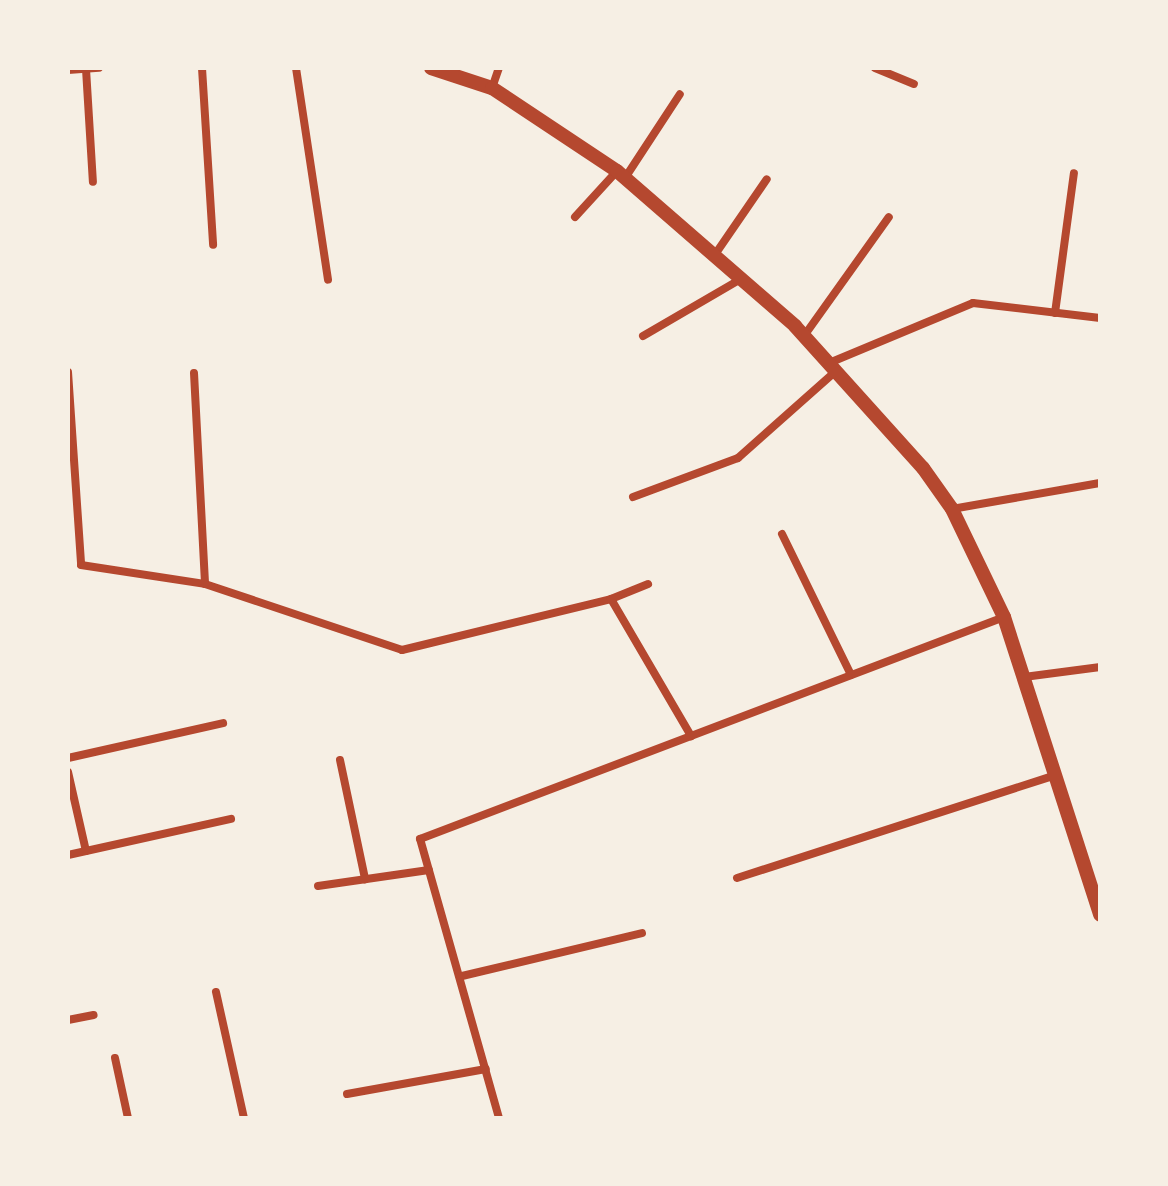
<!DOCTYPE html>
<html>
<head>
<meta charset="utf-8">
<style>
	body { margin:0 }
	#map { position:relative; width:1168px; height:1186px; overflow:hidden; background:#f6efe4; font-family:Mulish,sans-serif }
	div>[style] { position:absolute }
	[style*='--x'] { left:calc(var(--x)*1px); top:calc(var(--y)*1px); width:calc(var(--w)*1px); rotate:calc(var(--a)*1deg) }
	.minor>* { height:8px; margin:-4px; padding:0 4px; transform-origin:4px; border-radius:4px; background:#b5482f }
	.tertiary>* { height:14px; margin:-7px; padding:0 7px; transform-origin:7px; border-radius:7px; background:#b5482f }
	span { translate:-50% -50%; white-space:nowrap; text-align:center; line-height:1.15; -webkit-text-stroke:7px #f6efe4; paint-order:stroke }
	.frame { position:absolute; inset:0; border:70px solid #f6efe4; pointer-events:none }
</style>
</head>
<body>
<div id="map">
	<div class="minor">
		<i style="--x:202;--y:68;--w:177;--a:86.4"></i>
		<i style="--x:296;--y:68;--w:214;--a:81.4"></i>
		<i style="--x:875;--y:68;--w:42;--a:22.3"></i>
		<i style="--x:86;--y:69;--w:113;--a:86.5"></i>
		<i style="--x:68;--y:70;--w:31;--a:-4"></i>
		<i style="--x:492;--y:88;--w:21;--a:-71"></i>
		<i style="--x:625;--y:178;--w:100;--a:-56.8"></i>
		<i style="--x:575;--y:217;--w:62;--a:-47.6"></i>
		<i style="--x:714;--y:256;--w:93;--a:-55.5"></i>
		<i style="--x:1055;--y:313;--w:141;--a:-82.3"></i>
		<i style="--x:643;--y:336;--w:113;--a:-30.2"></i>
		<i style="--x:804;--y:336;--w:146;--a:-54.5"></i>
		<i style="--x:829;--y:363;--w:156;--a:-22.6"></i>
		<i style="--x:973;--y:303;--w:128;--a:6.7"></i>
		<i style="--x:68;--y:372;--w:193;--a:86.1"></i>
		<i style="--x:81;--y:565;--w:125;--a:8.7"></i>
		<i style="--x:205;--y:584;--w:208;--a:18.5"></i>
		<i style="--x:402;--y:650;--w:215;--a:-13.7"></i>
		<i style="--x:611;--y:599;--w:159;--a:59.7"></i>
		<i style="--x:194;--y:373;--w:211;--a:87"></i>
		<i style="--x:633;--y:497;--w:112;--a:-20.4"></i>
		<i style="--x:738;--y:458;--w:131;--a:-41.6"></i>
		<i style="--x:952;--y:509;--w:150;--a:-10"></i>
		<i style="--x:782;--y:534;--w:157;--a:63.9"></i>
		<i style="--x:611;--y:599;--w:40;--a:-22"></i>
		<i style="--x:1024;--y:677;--w:77;--a:-7.5"></i>
		<i style="--x:68;--y:758;--w:159;--a:-12.7"></i>
		<i style="--x:340;--y:760;--w:122;--a:78.1"></i>
		<i style="--x:68;--y:772;--w:81;--a:77.2"></i>
		<i style="--x:68;--y:855;--w:167;--a:-12.5"></i>
		<i style="--x:737;--y:878;--w:334;--a:-17.9"></i>
		<i style="--x:318;--y:886;--w:112;--a:-8.2"></i>
		<i style="--x:462;--y:976;--w:185;--a:-13.4"></i>
		<i style="--x:216;--y:992;--w:129;--a:77.5"></i>
		<i style="--x:68;--y:1020;--w:26;--a:-11"></i>
		<i style="--x:115;--y:1058;--w:61;--a:77.8"></i>
		<i style="--x:347;--y:1094;--w:141;--a:-10.2"></i>
		<i style="--x:499;--y:1118;--w:290;--a:-105.8"></i>
		<i style="--x:420;--y:839;--w:625;--a:-20.81"></i>
	</div>
	<div class="tertiary">
		<i style="--x:431;--y:68;--w:64;--a:18.2"></i>
		<i style="--x:492;--y:88;--w:150;--a:33.6"></i>
		<i style="--x:617;--y:171;--w:236;--a:41"></i>
		<i style="--x:795;--y:326;--w:191;--a:48"></i>
		<i style="--x:923;--y:468;--w:50;--a:54.7"></i>
		<i style="--x:952;--y:509;--w:120;--a:64.3"></i>
		<i style="--x:1004;--y:617;--w:313;--a:72.1"></i>
	</div>
	<div class="frame"></div>
</div>
</body>
</html>
